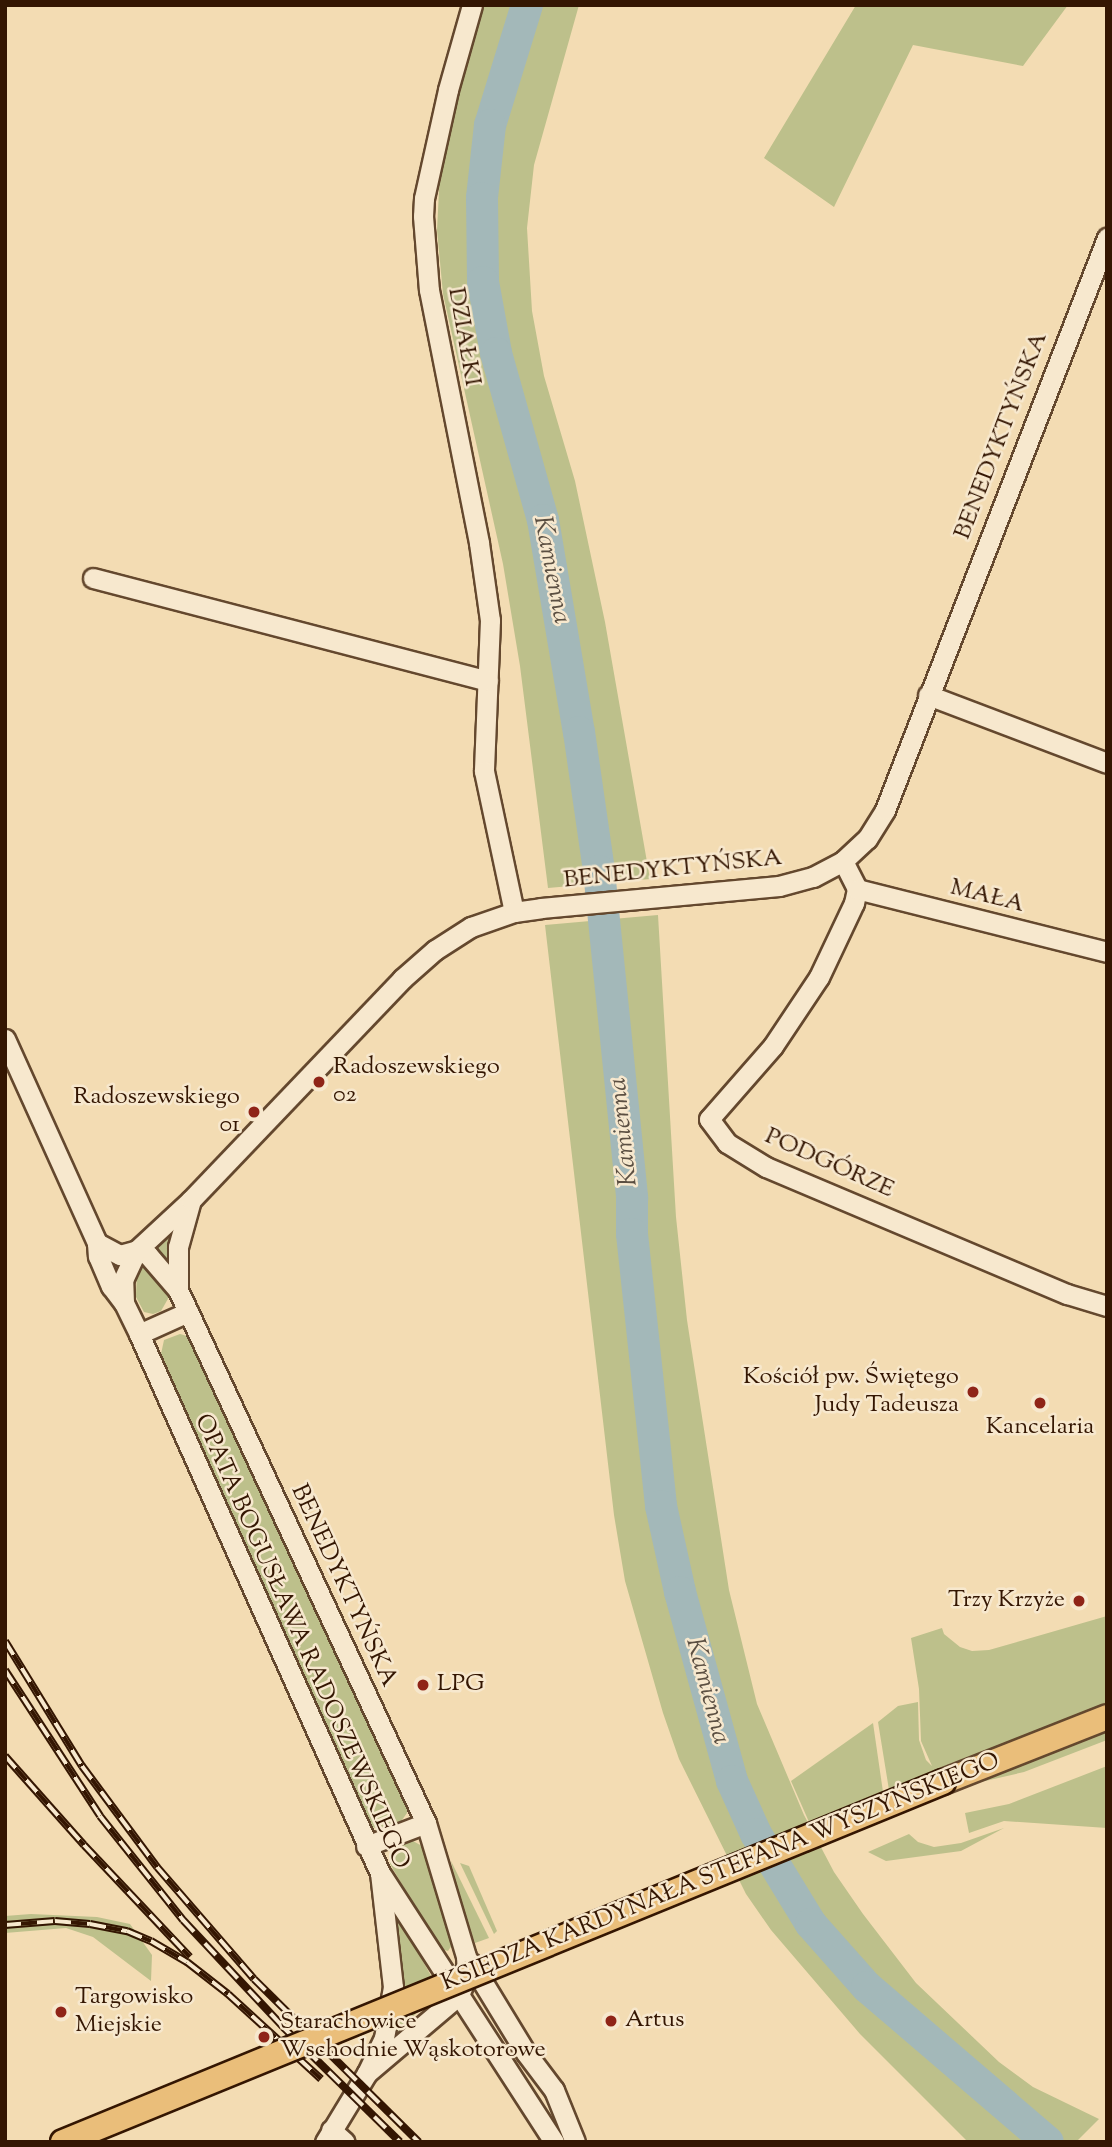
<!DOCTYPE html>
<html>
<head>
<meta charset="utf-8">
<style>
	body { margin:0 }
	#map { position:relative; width:1112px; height:2147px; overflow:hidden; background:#f3dcb3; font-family:"Sorts Mill Goudy",serif }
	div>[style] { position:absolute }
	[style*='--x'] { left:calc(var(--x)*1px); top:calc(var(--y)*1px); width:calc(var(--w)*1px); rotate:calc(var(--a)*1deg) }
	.green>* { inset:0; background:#bdc08b }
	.river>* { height:32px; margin:-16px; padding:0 16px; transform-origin:16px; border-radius:16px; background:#a3b8b9 }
	.roads { filter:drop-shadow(2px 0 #64482e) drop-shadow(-2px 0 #64482e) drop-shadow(0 2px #64482e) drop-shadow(0 -2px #64482e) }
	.minor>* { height:19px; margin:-9.5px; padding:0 9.5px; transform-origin:9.5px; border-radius:9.5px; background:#f7e8ce }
	.major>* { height:24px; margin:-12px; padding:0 12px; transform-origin:12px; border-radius:12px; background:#eabe7a }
	.rail>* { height:8px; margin-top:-4px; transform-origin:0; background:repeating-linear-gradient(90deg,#f7e8ce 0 16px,#341602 0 32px); box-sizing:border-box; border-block:2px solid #341602 }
	.bridges { filter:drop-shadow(2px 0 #341602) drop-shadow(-2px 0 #341602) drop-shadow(0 2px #341602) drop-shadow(0 -2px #341602) }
	.major-bridge>* { height:24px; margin:-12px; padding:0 12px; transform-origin:12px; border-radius:12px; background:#eabe7a }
	.dots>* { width:19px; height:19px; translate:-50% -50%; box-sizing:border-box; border:4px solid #f7e8ce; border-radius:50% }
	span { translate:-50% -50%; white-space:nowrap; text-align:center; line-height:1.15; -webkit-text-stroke:5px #f7e8ce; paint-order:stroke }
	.street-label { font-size:24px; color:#341602 }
	.poi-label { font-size:24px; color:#341602 }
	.left { translate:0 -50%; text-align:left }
	.right { translate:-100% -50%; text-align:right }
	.water-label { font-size:26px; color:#5b4f42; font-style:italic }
	.frame { position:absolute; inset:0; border:7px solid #341602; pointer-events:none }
</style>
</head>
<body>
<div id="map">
	<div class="green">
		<i style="clip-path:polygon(480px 5px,579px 5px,534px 165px,527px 228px,532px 311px,544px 376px,575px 481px,605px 622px,650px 879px,548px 888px,520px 666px,503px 564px,443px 294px,437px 230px,440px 171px)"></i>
		<i style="clip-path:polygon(856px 5px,1068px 5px,1023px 66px,913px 45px,834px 207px,764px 158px)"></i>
		<i style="clip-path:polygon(658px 915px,676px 1217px,687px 1320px,729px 1590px,757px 1704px,804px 1815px,834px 1872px,863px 1914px,916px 1983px,999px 2062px,1033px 2087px,1099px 2119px,1076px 2142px,968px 2142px,860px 2034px,771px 1930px,746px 1894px,679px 1759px,663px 1713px,625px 1581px,614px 1515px,545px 925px)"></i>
		<i style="clip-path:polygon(179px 1218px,168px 1245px,167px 1268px,154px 1248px)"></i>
		<i style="clip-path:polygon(142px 1261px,169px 1297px,161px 1311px,153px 1314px,144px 1312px,136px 1297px,137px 1271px)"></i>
		<i style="clip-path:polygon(180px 1334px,187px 1336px,191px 1342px,407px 1803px,407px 1813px,397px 1827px,387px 1831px,368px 1826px,161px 1354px,164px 1340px)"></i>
		<i style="clip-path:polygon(1107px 1616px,1107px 1707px,889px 1790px,878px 1722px,898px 1706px,918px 1702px,919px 1740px,926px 1760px,932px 1766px,921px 1741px,919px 1689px,911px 1638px,942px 1628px,944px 1634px,960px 1647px,972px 1651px,989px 1650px)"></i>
		<i style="clip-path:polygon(873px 1723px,883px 1792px,809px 1822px,791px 1781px)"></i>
		<i style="clip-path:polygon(1107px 1728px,1107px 1740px,1024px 1772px,955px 1788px)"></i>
		<i style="clip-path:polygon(1107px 1766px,1107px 1828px,1004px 1821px,969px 1833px,965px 1813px,1009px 1804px)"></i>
		<i style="clip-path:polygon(1004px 1828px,961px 1851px,886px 1861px,868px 1852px,909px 1834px,918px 1842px,934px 1847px,961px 1843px)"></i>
		<i style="clip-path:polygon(413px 1841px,422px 1846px,430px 1861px,452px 1945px,448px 1951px,440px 1949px,390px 1864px,391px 1853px,396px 1845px)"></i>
		<i style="clip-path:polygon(451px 1861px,489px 1938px,475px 1943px,461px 1907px)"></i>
		<i style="clip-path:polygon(460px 1863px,469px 1866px,497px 1931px,494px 1934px)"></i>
		<i style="clip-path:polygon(31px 1914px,97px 1917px,130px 1924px,152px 1955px,151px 1981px,93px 1937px,66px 1928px,5px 1933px,5px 1916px)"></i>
		<i style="clip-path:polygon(396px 1914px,434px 1981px,433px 1996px,398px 2032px,403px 1987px)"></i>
	</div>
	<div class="river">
		<i style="--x:527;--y:5;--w:126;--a:107.1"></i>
		<i style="--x:490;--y:125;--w:73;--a:96.3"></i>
		<i style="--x:482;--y:198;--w:84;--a:89.3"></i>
		<i style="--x:483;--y:282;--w:72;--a:79.6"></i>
		<i style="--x:496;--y:353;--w:173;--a:74.3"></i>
		<i style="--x:543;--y:520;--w:215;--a:80.4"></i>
		<i style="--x:579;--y:732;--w:140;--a:81.8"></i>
		<i style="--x:599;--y:871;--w:329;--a:84.2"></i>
		<i style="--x:632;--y:1198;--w:36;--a:90"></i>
		<i style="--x:632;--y:1234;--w:274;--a:83.9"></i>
		<i style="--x:661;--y:1506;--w:88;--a:77.5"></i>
		<i style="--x:680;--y:1592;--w:196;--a:74.6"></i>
		<i style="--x:732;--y:1781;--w:58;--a:65.6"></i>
		<i style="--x:756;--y:1834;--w:105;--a:58.6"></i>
		<i style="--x:811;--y:1924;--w:84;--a:48.4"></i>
		<i style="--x:867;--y:1987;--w:238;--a:40.6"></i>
	</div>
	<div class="roads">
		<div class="minor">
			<i style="--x:472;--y:5;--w:88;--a:105.8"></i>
			<i style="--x:448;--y:90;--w:111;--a:102.5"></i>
			<i style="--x:424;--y:198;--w:18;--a:93"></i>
			<i style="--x:423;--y:216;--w:74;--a:85.4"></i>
			<i style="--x:429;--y:290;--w:258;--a:78.8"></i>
			<i style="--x:479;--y:543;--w:78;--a:81.9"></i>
			<i style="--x:490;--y:620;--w:151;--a:92.3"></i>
			<i style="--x:484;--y:771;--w:144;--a:78"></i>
			<i style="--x:93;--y:578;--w:408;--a:14.6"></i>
			<i style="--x:928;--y:695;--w:191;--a:20.8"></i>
			<i style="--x:843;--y:861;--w:31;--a:63"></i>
			<i style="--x:857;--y:889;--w:14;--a:102"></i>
			<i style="--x:854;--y:903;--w:82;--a:115.3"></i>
			<i style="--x:819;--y:977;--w:83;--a:123.7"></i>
			<i style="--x:773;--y:1046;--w:97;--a:131.2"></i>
			<i style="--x:709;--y:1119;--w:30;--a:53"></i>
			<i style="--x:727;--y:1143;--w:46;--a:31.6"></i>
			<i style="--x:766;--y:1167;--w:327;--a:22.9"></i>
			<i style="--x:1067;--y:1294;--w:42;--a:16.7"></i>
			<i style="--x:857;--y:889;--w:258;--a:14.1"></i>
			<i style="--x:5;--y:1039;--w:224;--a:65.7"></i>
			<i style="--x:97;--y:1243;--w:13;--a:86"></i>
			<i style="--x:98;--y:1256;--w:33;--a:67"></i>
			<i style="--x:111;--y:1286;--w:21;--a:53"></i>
			<i style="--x:124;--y:1303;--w:34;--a:64"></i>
			<i style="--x:139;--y:1334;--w:590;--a:65.91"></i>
			<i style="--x:380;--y:1873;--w:115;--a:83.5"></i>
			<i style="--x:393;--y:1987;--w:52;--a:100"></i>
			<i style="--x:384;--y:2038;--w:39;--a:116"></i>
			<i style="--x:191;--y:1200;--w:49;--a:105.5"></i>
			<i style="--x:178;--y:1247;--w:43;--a:90"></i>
			<i style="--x:178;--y:1290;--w:588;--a:65.05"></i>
			<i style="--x:426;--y:1823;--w:139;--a:73.3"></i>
			<i style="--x:466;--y:1956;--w:20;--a:87"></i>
			<i style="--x:467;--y:1976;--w:21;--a:113"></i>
			<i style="--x:459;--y:1995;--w:121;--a:139.7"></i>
			<i style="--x:367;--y:2073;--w:81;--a:121.3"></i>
			<i style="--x:97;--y:1243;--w:26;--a:28"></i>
			<i style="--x:120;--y:1255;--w:18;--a:-16"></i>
			<i style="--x:137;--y:1250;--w:12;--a:24"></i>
			<i style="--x:148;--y:1255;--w:46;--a:49.4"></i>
			<i style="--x:124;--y:1303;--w:23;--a:-92"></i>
			<i style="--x:123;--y:1280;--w:33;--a:-65"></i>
			<i style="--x:137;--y:1250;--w:74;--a:-42.8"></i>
			<i style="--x:191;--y:1200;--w:306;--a:-46.3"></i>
			<i style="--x:402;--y:979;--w:44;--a:-41.3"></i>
			<i style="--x:435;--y:950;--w:43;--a:-32.6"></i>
			<i style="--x:471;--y:927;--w:46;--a:-19.2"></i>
			<i style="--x:514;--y:912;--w:27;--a:-8"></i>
			<i style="--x:541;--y:908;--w:239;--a:-5.3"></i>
			<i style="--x:779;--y:886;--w:35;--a:-15"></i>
			<i style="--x:813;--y:877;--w:34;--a:-28"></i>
			<i style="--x:843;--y:861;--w:33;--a:-43"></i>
			<i style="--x:867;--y:839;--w:34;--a:-58"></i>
			<i style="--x:885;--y:810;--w:614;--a:-68.79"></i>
			<i style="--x:139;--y:1334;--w:54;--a:-24.2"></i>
			<i style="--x:366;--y:1846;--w:64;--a:-21"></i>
			<i style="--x:382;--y:1876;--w:317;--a:57.1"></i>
			<i style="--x:471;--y:1963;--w:105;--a:58.6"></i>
			<i style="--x:526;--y:2053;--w:46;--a:52.9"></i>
			<i style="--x:554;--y:2090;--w:56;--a:68"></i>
			<i style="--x:331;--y:2130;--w:18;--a:41"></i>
		</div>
		<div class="major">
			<i style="--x:943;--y:1782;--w:176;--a:-21.6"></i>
		</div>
	</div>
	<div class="rail">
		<i style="--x:5;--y:1641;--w:147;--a:58.4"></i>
		<i style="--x:82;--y:1766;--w:126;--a:53.4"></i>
		<i style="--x:157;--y:1867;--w:148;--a:49.1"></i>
		<i style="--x:254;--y:1979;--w:232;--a:44.7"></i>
		<i style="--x:5;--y:1670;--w:174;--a:56.9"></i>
		<i style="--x:100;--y:1816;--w:133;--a:51.4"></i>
		<i style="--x:183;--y:1920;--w:146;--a:46.9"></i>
		<i style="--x:283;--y:2027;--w:164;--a:44.5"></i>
		<i style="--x:5;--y:1756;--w:119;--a:48.4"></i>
		<i style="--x:84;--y:1845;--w:154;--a:46.6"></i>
		<i style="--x:5;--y:1925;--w:50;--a:-4.6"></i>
		<i style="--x:55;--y:1921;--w:35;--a:5"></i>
		<i style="--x:90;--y:1924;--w:38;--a:11"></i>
		<i style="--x:127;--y:1931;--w:26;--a:23"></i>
		<i style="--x:151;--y:1941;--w:42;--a:30.3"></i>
		<i style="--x:187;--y:1962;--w:52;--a:38"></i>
		<i style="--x:228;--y:1994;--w:126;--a:42.4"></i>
	</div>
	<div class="bridges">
		<div class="major-bridge">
			<i style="--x:63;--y:2142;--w:951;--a:-22.25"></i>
		</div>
	</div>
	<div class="dots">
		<i style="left:319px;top:1082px;background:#8f2418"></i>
		<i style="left:254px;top:1112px;background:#8f2418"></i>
		<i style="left:973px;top:1392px;background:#8f2418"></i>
		<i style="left:1040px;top:1403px;background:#8f2418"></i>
		<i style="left:1079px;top:1601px;background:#8f2418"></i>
		<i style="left:423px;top:1685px;background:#8f2418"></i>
		<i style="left:61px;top:2012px;background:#8f2418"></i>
		<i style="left:611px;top:2021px;background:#8f2418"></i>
		<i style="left:264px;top:2037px;background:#8f2418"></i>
	</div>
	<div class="street-label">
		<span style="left:463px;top:337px;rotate:80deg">DZIAŁKI</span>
		<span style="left:1002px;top:436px;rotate:-69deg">BENEDYKTYŃSKA</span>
		<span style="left:673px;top:870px;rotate:-6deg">BENEDYKTYŃSKA</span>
		<span style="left:987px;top:897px;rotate:14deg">MAŁA</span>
		<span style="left:829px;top:1164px;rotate:24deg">PODGÓRZE</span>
		<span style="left:343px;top:1586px;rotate:65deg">BENEDYKTYŃSKA</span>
		<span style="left:301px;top:1642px;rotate:66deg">OPATA BOGUSŁAWA RADOSZEWSKIEGO</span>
		<span style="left:721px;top:1873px;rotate:-22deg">KSIĘDZA KARDYNAŁA STEFANA WYSZYŃSKIEGO</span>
	</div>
	<div class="poi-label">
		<span class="left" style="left:333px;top:1082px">Radoszewskiego<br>02</span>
		<span class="right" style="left:240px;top:1112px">Radoszewskiego<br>01</span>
		<span class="right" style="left:959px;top:1392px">Kościół pw. Świętego<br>Judy Tadeusza</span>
		<span style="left:1040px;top:1428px">Kancelaria</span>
		<span class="right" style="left:1065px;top:1601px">Trzy Krzyże</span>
		<span class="left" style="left:437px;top:1685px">LPG</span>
		<span class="left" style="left:75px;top:2012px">Targowisko<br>Miejskie</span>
		<span class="left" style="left:625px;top:2021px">Artus</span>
		<span class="left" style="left:280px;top:2037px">Starachowice<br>Wschodnie Wąskotorowe</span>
	</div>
	<div class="water-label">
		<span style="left:551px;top:570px;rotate:79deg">Kamienna</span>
		<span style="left:624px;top:1132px;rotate:-96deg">Kamienna</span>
		<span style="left:707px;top:1691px;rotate:75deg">Kamienna</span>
	</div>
	<div class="frame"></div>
</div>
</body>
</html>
